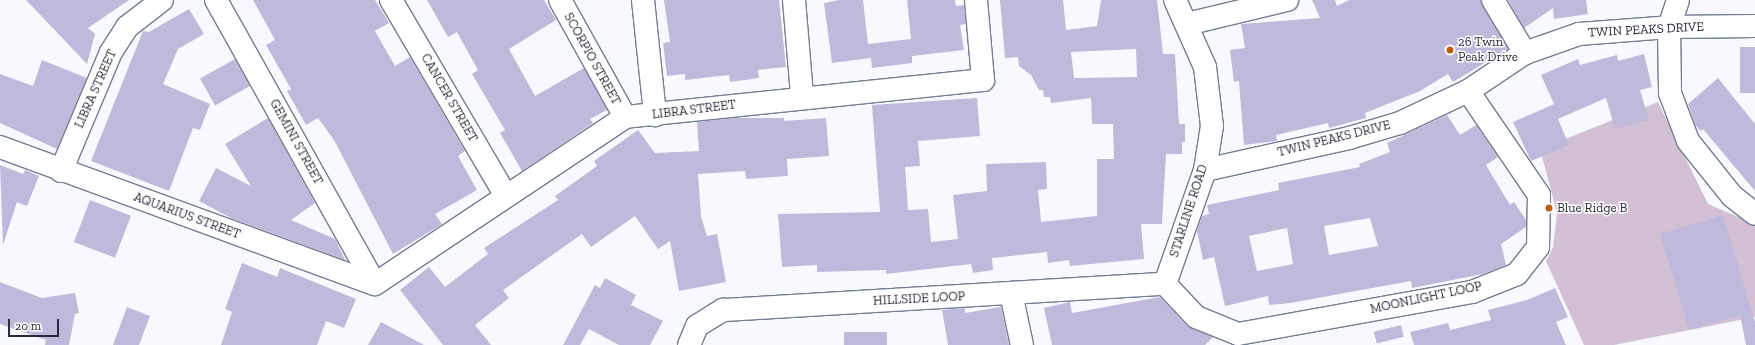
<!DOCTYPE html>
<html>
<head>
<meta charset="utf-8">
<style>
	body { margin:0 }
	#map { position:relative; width:1755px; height:345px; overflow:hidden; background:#f7f9fe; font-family:"Zilla Slab",serif }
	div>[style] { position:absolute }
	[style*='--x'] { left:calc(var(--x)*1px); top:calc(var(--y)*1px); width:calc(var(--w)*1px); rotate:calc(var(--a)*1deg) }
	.green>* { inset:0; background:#d3c0d5 }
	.building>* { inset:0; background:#bfb9dc; transform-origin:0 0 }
	.roads { filter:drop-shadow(1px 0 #737e94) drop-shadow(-1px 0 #737e94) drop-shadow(0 1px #737e94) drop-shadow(0 -1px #737e94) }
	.minor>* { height:22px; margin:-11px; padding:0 11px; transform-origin:11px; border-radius:11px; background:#fff }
	.dots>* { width:11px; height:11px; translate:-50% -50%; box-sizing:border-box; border:2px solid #fff; border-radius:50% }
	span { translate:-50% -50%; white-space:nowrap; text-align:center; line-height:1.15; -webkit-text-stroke:3px #fff; paint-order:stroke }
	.street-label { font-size:13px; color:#282c36 }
	.poi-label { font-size:13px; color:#282c36 }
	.left { translate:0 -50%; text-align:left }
	.scale { position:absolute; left:8px; top:319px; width:51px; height:18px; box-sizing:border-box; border:2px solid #282c36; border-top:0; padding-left:5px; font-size:12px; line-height:14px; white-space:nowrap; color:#282c36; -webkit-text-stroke:3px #fff; paint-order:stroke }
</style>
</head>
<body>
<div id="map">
	<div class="green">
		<i style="clip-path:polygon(1658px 102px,1708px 204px,1755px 224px,1755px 317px,1614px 345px,1584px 345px,1546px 261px,1553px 247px,1557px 213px,1540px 149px)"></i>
	</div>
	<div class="building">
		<i style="clip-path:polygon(26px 0,129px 0,88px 28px,95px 34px,87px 64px)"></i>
		<i style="clip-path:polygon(253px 0,375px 0,389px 23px,375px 31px,395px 66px,410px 57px,465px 151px,458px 156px,477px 190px,435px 214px,442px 224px,393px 254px,334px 140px,318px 118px,306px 125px,287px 91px,291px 89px,266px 45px,275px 40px)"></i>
		<i style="clip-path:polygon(427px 0,544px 0,556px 20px,509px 49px,535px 96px,584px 68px,607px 110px,590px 119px,593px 123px,522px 171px,500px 133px,505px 130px,472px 74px,478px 70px,457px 32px,448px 37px)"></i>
		<i style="clip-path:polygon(664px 0,779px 0,786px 67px,758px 70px,759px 78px,730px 82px,729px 75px,685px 80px,685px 74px,667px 76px,663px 43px,670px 42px)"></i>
		<i style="clip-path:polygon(839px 0,863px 0,868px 44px,911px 39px,907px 0,955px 0,956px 6px,964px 5px,966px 24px,960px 25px,964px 50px,912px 56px,912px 63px,872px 68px,871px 58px,832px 63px,824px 3px)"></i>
		<i style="clip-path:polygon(evenodd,1000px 0,1063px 0,1066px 30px,1097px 26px,1101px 0,1157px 0,1163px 54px,1175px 54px,1179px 124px,1185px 124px,1185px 142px,1182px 142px,1182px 154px,1166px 154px,1162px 224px,1141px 224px,1144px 259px,1070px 266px,1069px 260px,1048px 263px,1047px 252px,992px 258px,993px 270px,973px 273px,971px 264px,886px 274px,886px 270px,817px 272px,817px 265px,782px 267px,778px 214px,880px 212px,872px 105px,977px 98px,980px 136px,918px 141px,920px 166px,905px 167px,908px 210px,928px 209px,931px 242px,958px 239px,953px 195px,987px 191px,986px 164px,1046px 162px,1047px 189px,1038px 190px,1041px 222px,1097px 216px,1097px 159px,1114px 159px,1113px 124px,1092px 124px,1091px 98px,1051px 103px,1050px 97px,1044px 97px,1043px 90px,1039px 90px,1031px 75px,1019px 66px,1018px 57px,1005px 58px,1000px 0,1136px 49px,1137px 77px,1074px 78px,1071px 52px,1136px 49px)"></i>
		<i style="clip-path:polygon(1312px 0,1335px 0,1337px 6px,1349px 0,1481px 0,1508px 49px,1453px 82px,1448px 74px,1420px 91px,1365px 113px,1366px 118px,1329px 128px,1328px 123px,1276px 135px,1277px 141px,1244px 145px,1239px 81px,1234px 82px,1230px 50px,1245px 48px,1241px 24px,1320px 18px)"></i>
		<i style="clip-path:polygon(1508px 0,1586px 0,1588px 14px,1554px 19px,1553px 8px,1524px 28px)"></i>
		<i style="clip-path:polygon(189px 9px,204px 34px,178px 49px,163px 84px,210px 104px,200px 130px,193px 128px,169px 191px,91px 161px,143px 31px,149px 32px)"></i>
		<i style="left:1740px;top:47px;width:15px;height:46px"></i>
		<i style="clip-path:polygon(1644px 54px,1652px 87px,1640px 90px,1649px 120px,1615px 129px,1606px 98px,1558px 119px,1569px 145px,1531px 161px,1513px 122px,1554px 104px,1541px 75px,1578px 59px,1580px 65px,1617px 55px,1618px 61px)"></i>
		<i style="left:235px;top:59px;width:31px;height:40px;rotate:61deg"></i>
		<i style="clip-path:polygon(42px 60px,87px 78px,57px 149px,0 123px,0 74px,33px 86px)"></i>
		<i style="clip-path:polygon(1718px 78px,1755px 124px,1755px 191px,1703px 129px,1701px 131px,1695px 125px,1688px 104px)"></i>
		<i style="clip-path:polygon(evenodd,1447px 115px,1460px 135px,1476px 125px,1498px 157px,1486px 165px,1510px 205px,1514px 202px,1526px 220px,1526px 227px,1501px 244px,1506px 265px,1483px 274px,1412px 288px,1411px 281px,1290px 303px,1269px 305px,1268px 296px,1225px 306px,1214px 257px,1203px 260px,1197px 231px,1202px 216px,1209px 214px,1207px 205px,1279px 190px,1278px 183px,1360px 167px,1359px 164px,1390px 152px,1387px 143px,1447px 115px,1370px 218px,1378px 246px,1329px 255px,1324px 226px,1370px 218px,1447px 115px,1287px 228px,1293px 264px,1257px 271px,1249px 236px,1287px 228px)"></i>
		<i style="clip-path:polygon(268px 118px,315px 203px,291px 220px,335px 239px,345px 260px,231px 218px,199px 201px,216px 168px,251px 186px,225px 144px)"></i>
		<i style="clip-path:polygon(733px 118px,784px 118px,784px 121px,826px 118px,829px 156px,787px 159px,788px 176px,746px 179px,745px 171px,698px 174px,701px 216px,707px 236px,717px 234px,726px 282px,679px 291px,670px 241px,658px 249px,635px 216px,591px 247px,582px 234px,503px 290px,509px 298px,475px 325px,491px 345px,443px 345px,400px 290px,429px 267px,445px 287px,488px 254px,484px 248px,558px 200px,555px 196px,597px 166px,594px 161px,638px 130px,655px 153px,699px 151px,697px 122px)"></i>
		<i style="clip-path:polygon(0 165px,23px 174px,25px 170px,39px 176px,27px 206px,17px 202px,3px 245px)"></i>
		<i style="left:90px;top:200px;width:44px;height:45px;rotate:21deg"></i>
		<i style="clip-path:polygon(1723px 215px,1755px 322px,1755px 345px,1746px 345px,1740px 315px,1689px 330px,1660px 234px)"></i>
		<i style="clip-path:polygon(242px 263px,277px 277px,280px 268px,356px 299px,344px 328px,326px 321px,317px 345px,221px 345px,232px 312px,225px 309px)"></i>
		<i style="clip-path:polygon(605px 278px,636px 295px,631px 305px,663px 321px,650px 345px,619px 345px,589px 329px,580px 345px,563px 345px,595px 285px,600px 288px)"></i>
		<i style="clip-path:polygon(0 282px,42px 298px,75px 293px,79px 313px,75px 314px,69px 345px,45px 345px,46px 340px,0 324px)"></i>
		<i style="clip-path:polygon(1555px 288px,1568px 317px,1556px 322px,1566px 345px,1414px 345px,1410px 332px,1448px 323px,1450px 330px,1491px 320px,1488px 310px,1527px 300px)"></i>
		<i style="clip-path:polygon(1160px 297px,1187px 326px,1213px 337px,1205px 345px,1052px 345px,1044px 308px,1070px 302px,1072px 313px)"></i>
		<i style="clip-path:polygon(127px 307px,150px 316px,139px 345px,113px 345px)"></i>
		<i style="clip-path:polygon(1001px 307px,1009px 345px,948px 345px,942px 310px,965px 308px,965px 313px)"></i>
		<i style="clip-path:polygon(381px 322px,424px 345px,368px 345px)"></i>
		<i style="left:1401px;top:325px;width:12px;height:28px;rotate:76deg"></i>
		<i style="left:844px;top:332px;width:43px;height:13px"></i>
	</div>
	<div class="roads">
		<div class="minor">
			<i style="--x:216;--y:0;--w:325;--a:60.8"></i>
			<i style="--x:391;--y:0;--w:227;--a:59.6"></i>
			<i style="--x:560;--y:0;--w:134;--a:60.9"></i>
			<i style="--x:643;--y:0;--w:116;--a:84"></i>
			<i style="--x:794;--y:0;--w:96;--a:85.2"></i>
			<i style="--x:1493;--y:0;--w:62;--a:58.9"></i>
			<i style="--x:1678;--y:0;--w:28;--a:108"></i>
			<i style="--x:1669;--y:27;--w:66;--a:89.1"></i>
			<i style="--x:1670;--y:93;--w:51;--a:69.4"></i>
			<i style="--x:1688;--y:141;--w:70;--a:51.3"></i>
			<i style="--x:1732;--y:196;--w:29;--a:38"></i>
			<i style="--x:1187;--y:24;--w:103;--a:-13.5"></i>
			<i style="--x:0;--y:147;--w:399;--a:20.1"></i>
			<i style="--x:1205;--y:170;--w:148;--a:-12.5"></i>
			<i style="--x:1349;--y:138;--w:53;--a:-16.4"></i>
			<i style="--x:1400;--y:123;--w:75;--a:-25.2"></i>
			<i style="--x:1468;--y:91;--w:69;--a:-33.7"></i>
			<i style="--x:1525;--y:53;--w:57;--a:-19.4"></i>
			<i style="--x:1579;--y:34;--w:90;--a:-4.4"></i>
			<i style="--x:1669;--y:27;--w:86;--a:-0.7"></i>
			<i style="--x:61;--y:171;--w:129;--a:-67.2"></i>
			<i style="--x:111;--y:52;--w:30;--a:-57"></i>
			<i style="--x:127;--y:27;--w:44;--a:-37.6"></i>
			<i style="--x:375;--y:284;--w:301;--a:-33.7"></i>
			<i style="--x:625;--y:117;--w:360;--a:-5.9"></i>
			<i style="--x:983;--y:80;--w:80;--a:-95"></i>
			<i style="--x:1165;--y:284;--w:45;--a:46.8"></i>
			<i style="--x:1196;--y:317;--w:45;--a:22"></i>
			<i style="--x:1238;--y:334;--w:238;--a:-10.2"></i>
			<i style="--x:1472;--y:292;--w:48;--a:-21.8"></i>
			<i style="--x:1517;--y:274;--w:34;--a:-52"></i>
			<i style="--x:1538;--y:247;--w:52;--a:-88.9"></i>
			<i style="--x:1539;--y:195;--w:126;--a:-124.3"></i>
			<i style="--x:1165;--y:284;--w:121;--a:-70.7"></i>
			<i style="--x:1205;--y:170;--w:45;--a:-81"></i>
			<i style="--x:1212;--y:126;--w:59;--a:-96.8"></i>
			<i style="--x:1205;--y:67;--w:73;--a:-114.1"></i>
			<i style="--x:1011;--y:293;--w:53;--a:78.1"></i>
			<i style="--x:689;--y:345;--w:21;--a:-67"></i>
			<i style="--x:697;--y:326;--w:31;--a:-32"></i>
			<i style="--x:723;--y:310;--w:443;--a:-3.4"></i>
		</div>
	</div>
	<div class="dots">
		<i style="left:1450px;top:50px;background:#bd5f13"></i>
		<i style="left:1549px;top:208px;background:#bd5f13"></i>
	</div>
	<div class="street-label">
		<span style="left:1646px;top:30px;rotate:-3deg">TWIN PEAKS DRIVE</span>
		<span style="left:592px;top:59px;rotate:61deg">SCORPIO STREET</span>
		<span style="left:96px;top:89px;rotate:-66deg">LIBRA STREET</span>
		<span style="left:449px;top:98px;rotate:60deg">CANCER STREET</span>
		<span style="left:694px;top:110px;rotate:-7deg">LIBRA STREET</span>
		<span style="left:1334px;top:139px;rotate:-14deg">TWIN PEAKS DRIVE</span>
		<span style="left:296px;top:142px;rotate:61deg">GEMINI STREET</span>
		<span style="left:1189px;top:211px;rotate:-72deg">STARLINE ROAD</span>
		<span style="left:187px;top:216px;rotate:20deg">AQUARIUS STREET</span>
		<span style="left:1426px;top:298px;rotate:-12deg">MOONLIGHT LOOP</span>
		<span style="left:919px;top:299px;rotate:-3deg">HILLSIDE LOOP</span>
	</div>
	<div class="poi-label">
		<span class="left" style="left:1458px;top:50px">26 Twin<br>Peak Drive</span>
		<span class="left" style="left:1557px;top:208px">Blue Ridge B</span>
	</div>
	<div class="scale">20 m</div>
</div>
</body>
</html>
